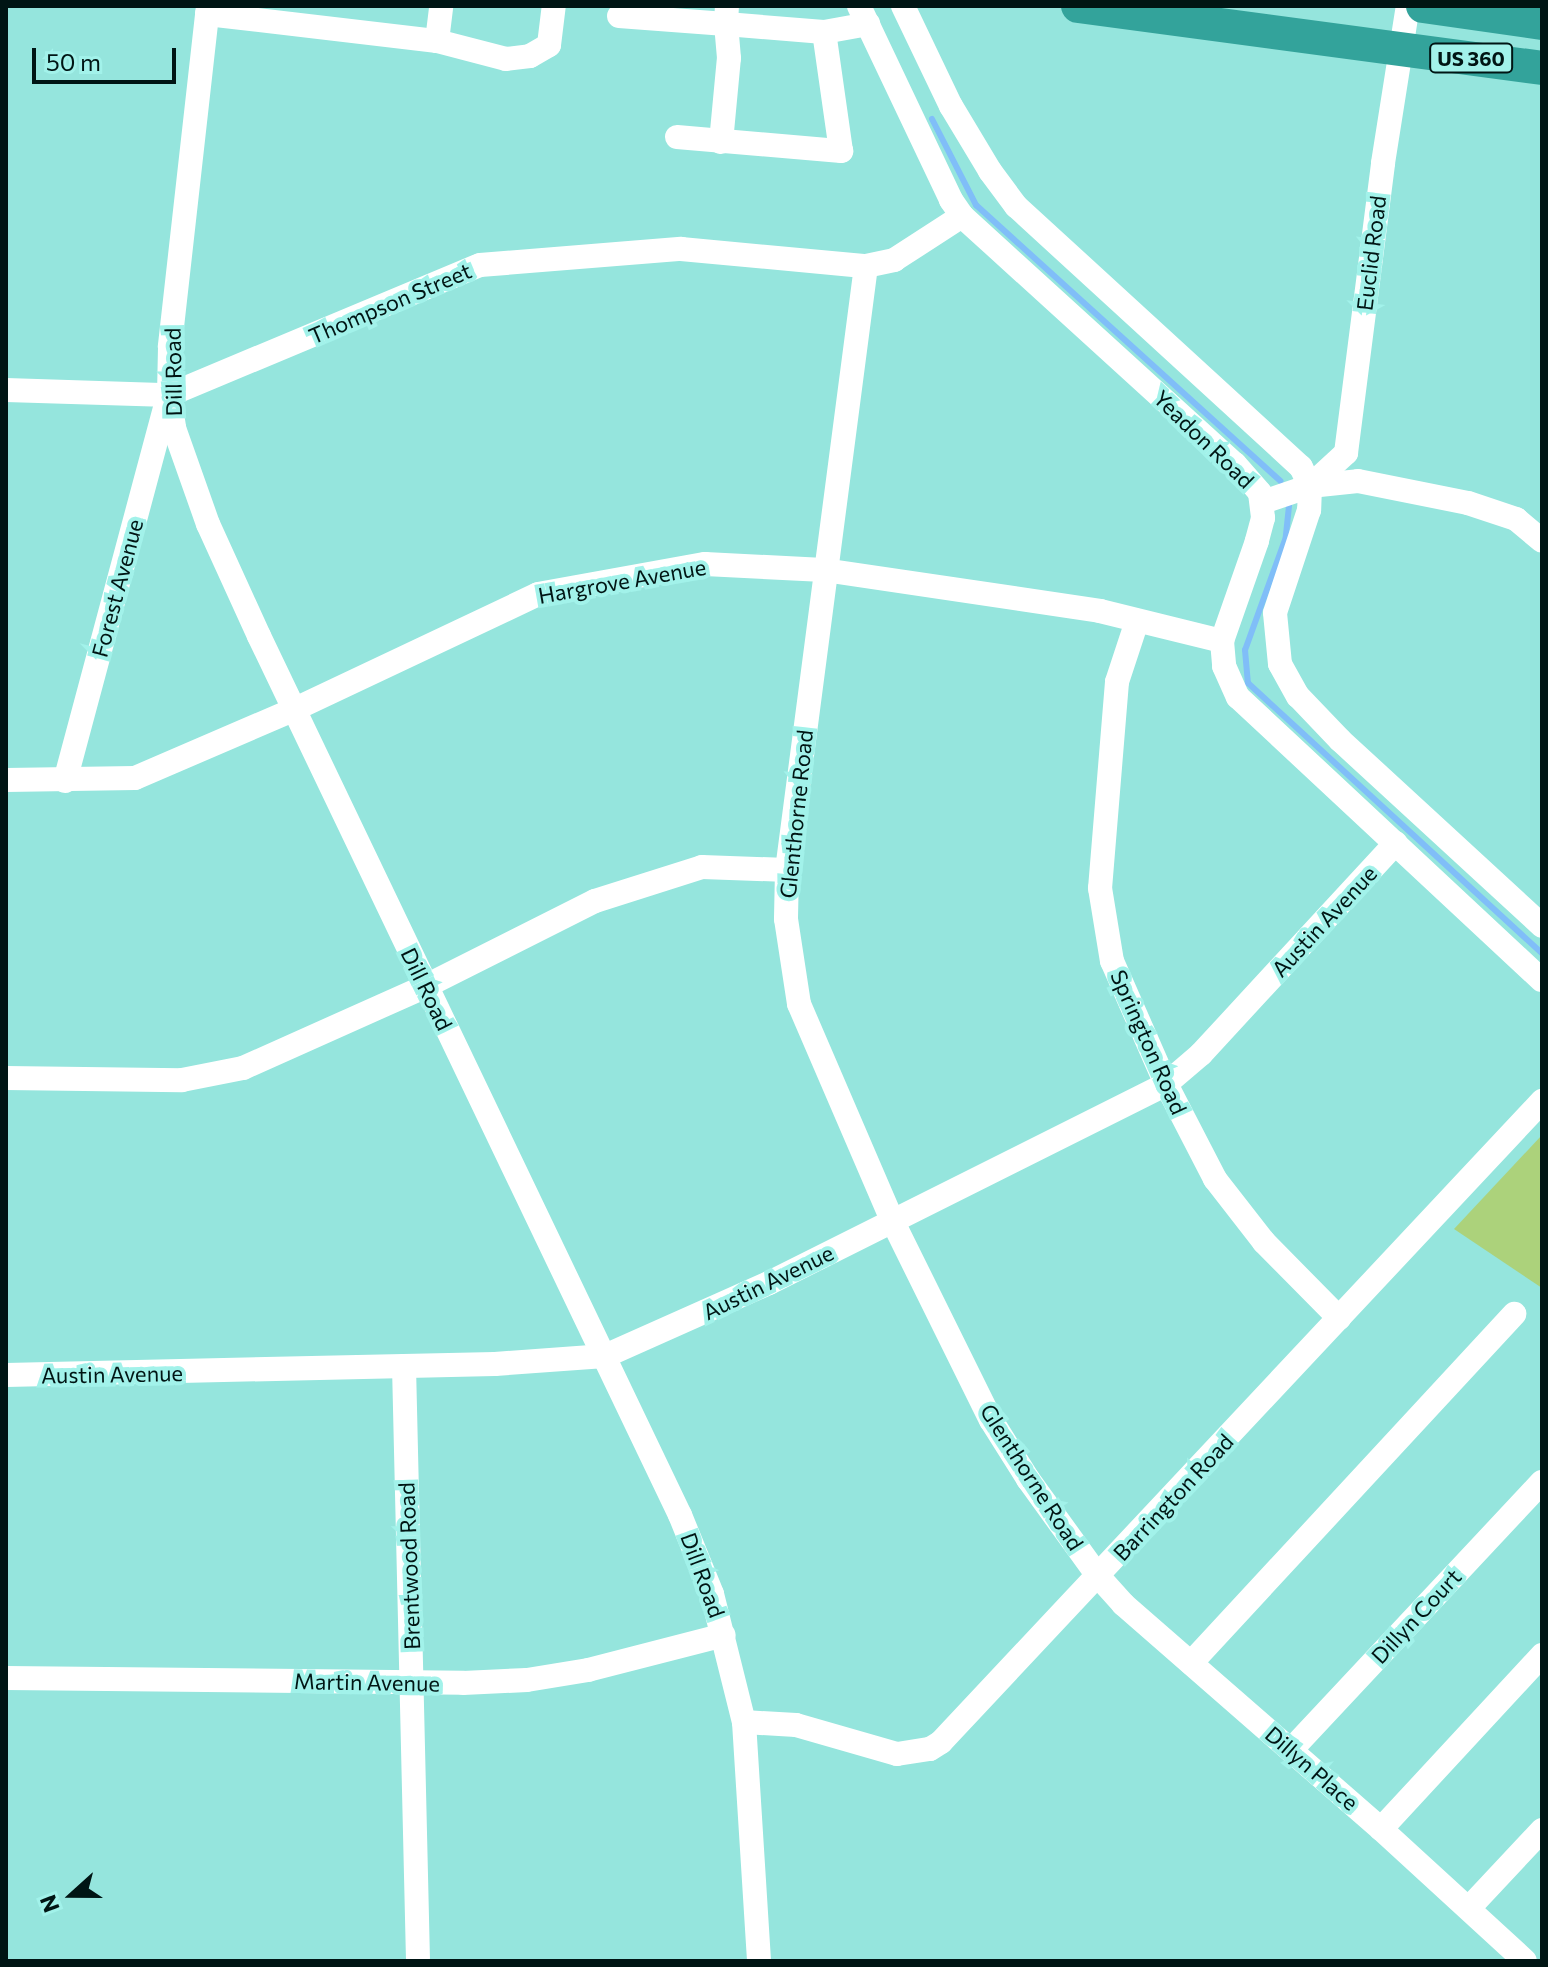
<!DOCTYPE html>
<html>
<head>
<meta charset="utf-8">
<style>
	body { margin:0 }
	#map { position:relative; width:1548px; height:1967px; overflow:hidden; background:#95e5dd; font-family:Commissioner,sans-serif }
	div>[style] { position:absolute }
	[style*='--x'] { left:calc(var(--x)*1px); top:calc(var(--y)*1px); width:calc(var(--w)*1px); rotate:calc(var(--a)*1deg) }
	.green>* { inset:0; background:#acd27b }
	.stream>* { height:6px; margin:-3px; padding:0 3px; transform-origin:3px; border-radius:3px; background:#80bef8 }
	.minor>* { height:24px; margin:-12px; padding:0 12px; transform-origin:12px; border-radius:12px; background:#fff }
	.highway>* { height:34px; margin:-17px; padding:0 17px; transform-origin:17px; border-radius:17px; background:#33a39b }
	span { translate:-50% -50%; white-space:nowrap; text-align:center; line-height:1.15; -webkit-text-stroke:8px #a2f2ea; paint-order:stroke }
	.shield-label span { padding:2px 6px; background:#a2f2ea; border:2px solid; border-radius:6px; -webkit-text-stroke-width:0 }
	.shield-label { font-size:20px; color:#001514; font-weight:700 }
	.street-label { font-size:22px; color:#001514 }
	.frame { position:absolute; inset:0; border:8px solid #001514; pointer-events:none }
	.north { position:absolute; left:32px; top:1855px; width:80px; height:80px; -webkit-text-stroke:6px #a2f2ea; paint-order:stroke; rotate:249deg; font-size:22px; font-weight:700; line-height:32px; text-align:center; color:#001514 }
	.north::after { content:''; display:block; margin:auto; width:28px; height:36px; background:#001514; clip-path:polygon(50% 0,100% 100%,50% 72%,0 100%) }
	.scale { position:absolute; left:32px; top:48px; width:144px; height:36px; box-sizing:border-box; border:4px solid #001514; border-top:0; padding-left:10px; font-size:24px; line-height:28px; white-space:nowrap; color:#001514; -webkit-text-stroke:6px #a2f2ea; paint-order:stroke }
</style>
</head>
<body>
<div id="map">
	<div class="green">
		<i style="clip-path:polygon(1542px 1135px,1542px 1288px,1454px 1229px)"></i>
	</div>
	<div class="stream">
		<i style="--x:932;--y:119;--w:97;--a:62.9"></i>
		<i style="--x:976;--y:205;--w:411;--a:42.2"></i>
		<i style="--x:1289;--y:506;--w:31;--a:96"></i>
		<i style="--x:1286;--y:537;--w:120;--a:109.9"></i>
		<i style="--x:1245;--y:650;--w:33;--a:85"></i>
		<i style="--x:1248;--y:683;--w:399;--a:42.6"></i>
	</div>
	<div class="minor">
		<i style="--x:208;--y:6;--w:343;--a:96.4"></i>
		<i style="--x:170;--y:347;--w:48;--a:91.2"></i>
		<i style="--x:169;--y:395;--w:33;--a:81"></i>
		<i style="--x:174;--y:428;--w:102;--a:70.5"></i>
		<i style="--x:208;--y:524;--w:123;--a:65.5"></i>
		<i style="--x:259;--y:636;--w:975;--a:64.41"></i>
		<i style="--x:680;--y:1515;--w:85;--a:67.9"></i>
		<i style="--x:712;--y:1594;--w:132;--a:76"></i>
		<i style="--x:744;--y:1722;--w:239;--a:86.4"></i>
		<i style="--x:859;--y:6;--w:215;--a:64.6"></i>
		<i style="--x:951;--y:200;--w:19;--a:55"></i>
		<i style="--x:962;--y:216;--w:369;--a:42.3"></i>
		<i style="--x:1235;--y:464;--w:38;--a:49"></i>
		<i style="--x:1260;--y:493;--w:25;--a:83"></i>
		<i style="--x:1263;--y:518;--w:24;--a:105"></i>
		<i style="--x:1257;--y:541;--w:106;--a:109.3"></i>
		<i style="--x:1222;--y:641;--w:25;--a:85"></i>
		<i style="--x:1224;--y:666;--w:34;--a:66"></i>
		<i style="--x:1238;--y:697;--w:415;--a:43"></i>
		<i style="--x:903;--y:6;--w:111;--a:64.4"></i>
		<i style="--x:951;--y:106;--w:76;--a:59"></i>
		<i style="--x:990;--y:171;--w:44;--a:53.4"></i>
		<i style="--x:1016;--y:206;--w:386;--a:42.5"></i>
		<i style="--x:1301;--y:467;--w:21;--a:65"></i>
		<i style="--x:1310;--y:486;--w:24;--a:92"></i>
		<i style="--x:1309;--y:510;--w:108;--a:108.3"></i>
		<i style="--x:1275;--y:613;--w:51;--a:84.4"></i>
		<i style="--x:1280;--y:664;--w:37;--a:61"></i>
		<i style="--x:1298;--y:696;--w:61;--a:46.3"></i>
		<i style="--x:1340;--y:740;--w:275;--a:42.6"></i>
		<i style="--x:207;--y:14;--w:232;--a:6.7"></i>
		<i style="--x:437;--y:41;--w:35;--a:-83"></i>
		<i style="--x:619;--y:16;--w:107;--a:4.3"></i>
		<i style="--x:726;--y:24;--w:18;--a:-87"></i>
		<i style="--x:437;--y:41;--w:71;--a:14.6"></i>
		<i style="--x:506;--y:59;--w:24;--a:-7"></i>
		<i style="--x:530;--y:56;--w:22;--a:-30"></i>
		<i style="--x:549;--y:45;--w:39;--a:-83"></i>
		<i style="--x:677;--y:137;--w:165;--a:4.9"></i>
		<i style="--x:841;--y:151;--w:120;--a:-98.1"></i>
		<i style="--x:721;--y:142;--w:84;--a:-84.6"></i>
		<i style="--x:729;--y:58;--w:34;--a:-95"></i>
		<i style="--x:726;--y:24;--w:98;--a:4.7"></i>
		<i style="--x:824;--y:32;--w:45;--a:-10.3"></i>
		<i style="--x:866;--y:266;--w:609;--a:97.45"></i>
		<i style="--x:787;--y:870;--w:49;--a:91.2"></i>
		<i style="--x:786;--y:919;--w:86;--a:81.3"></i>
		<i style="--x:799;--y:1004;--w:237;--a:66.7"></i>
		<i style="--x:893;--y:1222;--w:221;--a:63.7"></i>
		<i style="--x:991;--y:1420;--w:70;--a:57.9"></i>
		<i style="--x:1028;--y:1479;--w:120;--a:54.2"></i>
		<i style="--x:1098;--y:1576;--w:38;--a:48"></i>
		<i style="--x:1123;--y:1604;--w:342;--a:41.1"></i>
		<i style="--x:1381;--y:1829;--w:195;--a:42.5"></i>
		<i style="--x:6;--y:390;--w:163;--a:1.8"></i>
		<i style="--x:169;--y:395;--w:337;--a:-22.7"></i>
		<i style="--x:480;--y:265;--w:202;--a:-4.6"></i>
		<i style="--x:681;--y:249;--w:186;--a:5.3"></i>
		<i style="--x:866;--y:266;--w:29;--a:-12"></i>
		<i style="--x:894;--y:260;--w:81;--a:-32.9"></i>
		<i style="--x:1310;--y:486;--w:49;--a:-42.5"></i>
		<i style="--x:1346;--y:453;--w:292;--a:-82.7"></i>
		<i style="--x:1383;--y:163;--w:159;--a:-81"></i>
		<i style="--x:1263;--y:502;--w:50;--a:-18.8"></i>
		<i style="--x:1310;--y:486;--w:48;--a:-5.9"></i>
		<i style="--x:1358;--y:481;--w:112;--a:11.3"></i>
		<i style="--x:1468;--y:503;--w:51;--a:18.4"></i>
		<i style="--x:1516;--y:519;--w:34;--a:40"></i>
		<i style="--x:1137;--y:621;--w:64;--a:108.2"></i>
		<i style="--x:1117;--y:682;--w:207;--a:94.7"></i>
		<i style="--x:1100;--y:888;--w:74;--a:80.7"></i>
		<i style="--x:1112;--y:961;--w:134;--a:66.3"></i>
		<i style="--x:1166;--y:1084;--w:107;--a:62.7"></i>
		<i style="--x:1215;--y:1179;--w:80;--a:52.1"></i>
		<i style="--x:1264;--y:1242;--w:107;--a:45.4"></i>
		<i style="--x:6;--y:780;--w:129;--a:-0.9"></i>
		<i style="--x:135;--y:778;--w:172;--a:-23.3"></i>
		<i style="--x:293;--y:710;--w:271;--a:-25.3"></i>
		<i style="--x:538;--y:594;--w:170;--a:-10.2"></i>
		<i style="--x:705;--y:564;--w:119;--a:2.9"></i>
		<i style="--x:824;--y:570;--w:279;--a:8.4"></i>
		<i style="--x:1100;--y:611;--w:126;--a:13.8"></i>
		<i style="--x:65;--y:781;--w:389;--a:-75"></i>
		<i style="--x:6;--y:1078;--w:176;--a:0.7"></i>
		<i style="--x:182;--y:1080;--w:62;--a:-11.1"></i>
		<i style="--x:243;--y:1068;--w:201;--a:-24.1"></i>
		<i style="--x:426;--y:986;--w:189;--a:-26.7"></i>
		<i style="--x:595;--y:901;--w:112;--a:-17.6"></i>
		<i style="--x:702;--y:867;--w:85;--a:2"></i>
		<i style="--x:404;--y:1366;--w:592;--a:88.65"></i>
		<i style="--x:6;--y:1375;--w:489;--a:-1.3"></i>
		<i style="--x:495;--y:1364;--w:110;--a:-4.2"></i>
		<i style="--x:605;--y:1356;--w:180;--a:-24"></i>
		<i style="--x:769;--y:1283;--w:444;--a:-26.6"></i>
		<i style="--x:1166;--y:1084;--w:46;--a:-40.6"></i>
		<i style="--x:1201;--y:1054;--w:287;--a:-47.3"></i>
		<i style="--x:1191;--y:1663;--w:476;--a:-47.2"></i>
		<i style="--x:6;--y:1678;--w:457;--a:0.6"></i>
		<i style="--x:463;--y:1683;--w:64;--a:-2.7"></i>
		<i style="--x:527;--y:1680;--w:62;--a:-9.3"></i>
		<i style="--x:588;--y:1670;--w:140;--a:-14.4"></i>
		<i style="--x:744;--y:1722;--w:52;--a:3.3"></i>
		<i style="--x:796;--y:1725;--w:105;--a:16"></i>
		<i style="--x:897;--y:1754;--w:33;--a:-9"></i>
		<i style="--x:930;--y:1749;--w:13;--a:-32"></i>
		<i style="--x:941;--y:1742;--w:879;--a:-46.84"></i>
		<i style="--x:1291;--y:1750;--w:367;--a:-46.9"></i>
		<i style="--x:1381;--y:1829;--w:237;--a:-47.2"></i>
		<i style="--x:1469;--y:1908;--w:107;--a:-46.9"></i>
	</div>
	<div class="highway">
		<i style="--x:1078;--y:6;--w:468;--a:7.6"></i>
		<i style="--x:1423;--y:6;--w:120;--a:8.1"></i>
	</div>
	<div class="shield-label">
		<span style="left:1471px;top:58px">US 360</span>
	</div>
	<div class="street-label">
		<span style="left:1371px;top:253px;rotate:-83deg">Euclid Road</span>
		<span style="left:390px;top:303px;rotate:-23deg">Thompson Street</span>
		<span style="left:173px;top:372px;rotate:-91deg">Dill Road</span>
		<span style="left:1204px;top:439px;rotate:44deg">Yeadon Road</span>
		<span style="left:622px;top:581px;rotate:-10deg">Hargrove Avenue</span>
		<span style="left:117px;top:588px;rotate:-75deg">Forest Avenue</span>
		<span style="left:796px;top:814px;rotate:-84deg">Glenthorne Road</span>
		<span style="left:1324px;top:921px;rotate:-47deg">Austin Avenue</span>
		<span style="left:427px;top:989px;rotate:64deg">Dill Road</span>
		<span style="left:1149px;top:1042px;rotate:66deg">Springton Road</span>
		<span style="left:768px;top:1282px;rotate:-26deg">Austin Avenue</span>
		<span style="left:112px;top:1374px;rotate:-1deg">Austin Avenue</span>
		<span style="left:1032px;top:1477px;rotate:57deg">Glenthorne Road</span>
		<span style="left:1173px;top:1497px;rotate:-47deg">Barrington Road</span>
		<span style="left:409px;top:1566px;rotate:-92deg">Brentwood Road</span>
		<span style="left:703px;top:1575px;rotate:70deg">Dill Road</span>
		<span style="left:1416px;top:1616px;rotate:-47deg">Dillyn Court</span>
		<span style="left:367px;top:1682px;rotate:1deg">Martin Avenue</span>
		<span style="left:1312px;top:1768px;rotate:41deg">Dillyn Place</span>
	</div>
	<div class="frame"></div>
	<div class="north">N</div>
	<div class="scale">50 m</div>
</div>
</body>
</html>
